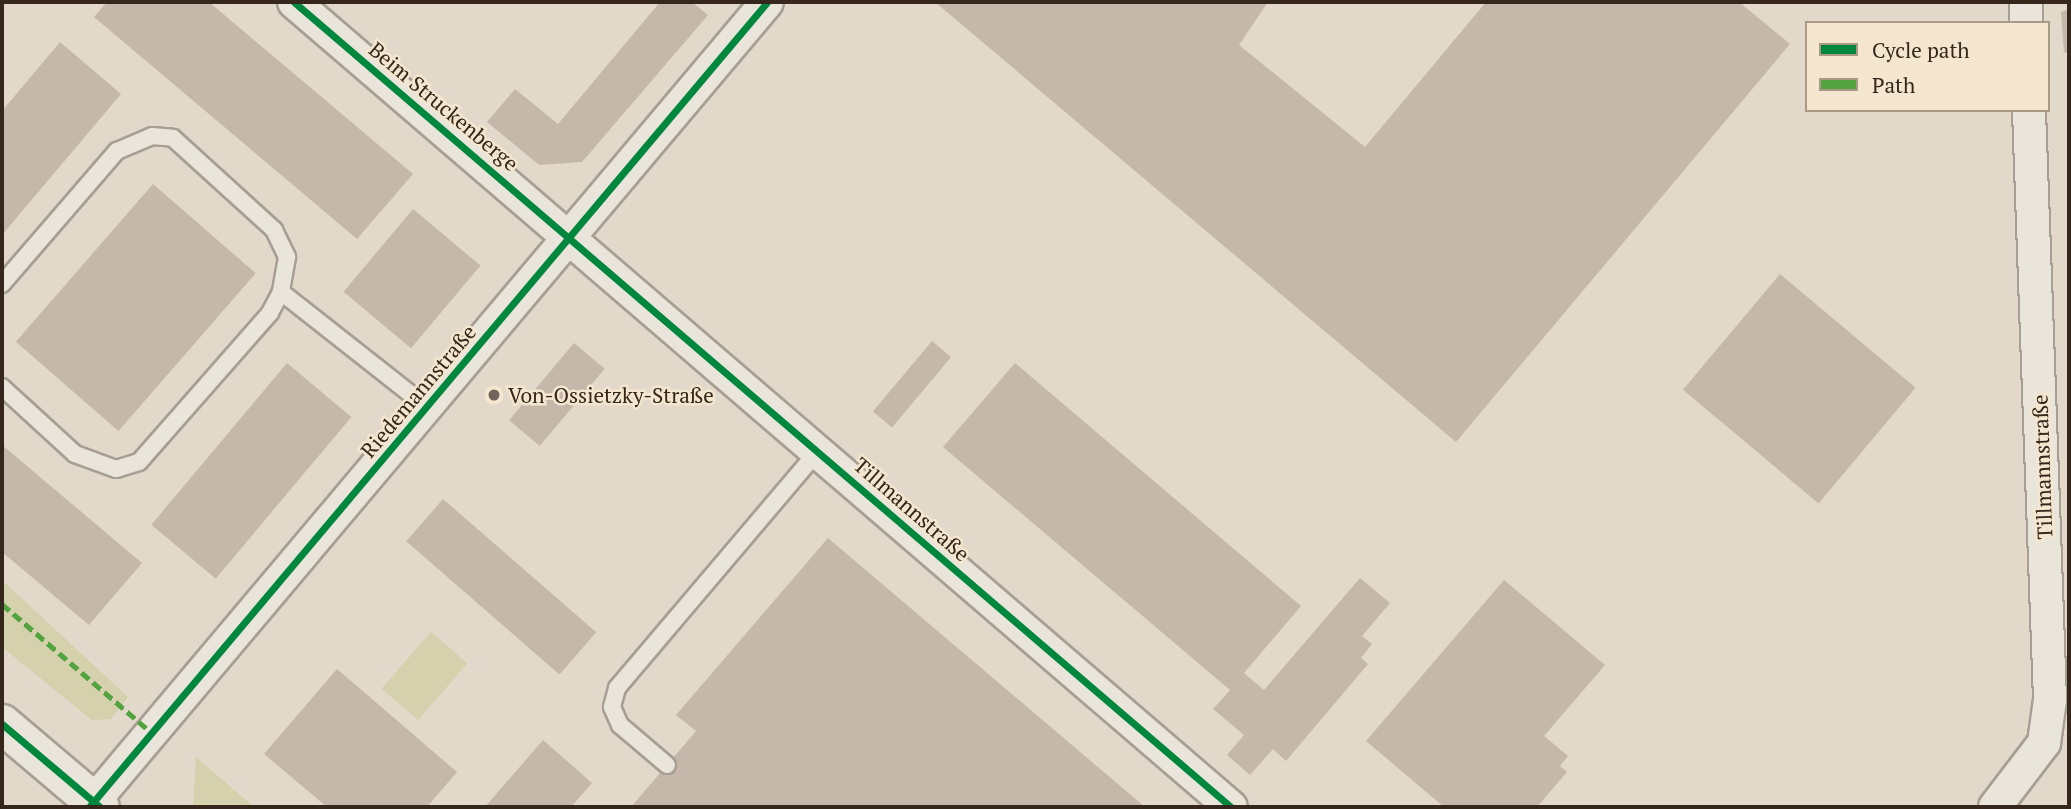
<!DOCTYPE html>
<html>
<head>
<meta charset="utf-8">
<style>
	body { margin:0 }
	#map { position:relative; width:2071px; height:809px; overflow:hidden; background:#e2d9ca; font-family:"PT Serif",serif }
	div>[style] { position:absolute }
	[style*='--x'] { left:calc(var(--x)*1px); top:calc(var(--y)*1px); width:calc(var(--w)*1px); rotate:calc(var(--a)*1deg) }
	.green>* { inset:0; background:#d4d1ac; transform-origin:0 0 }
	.building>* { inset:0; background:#c6b7ab; transform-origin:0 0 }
	.roads { filter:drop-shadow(2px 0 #a79e94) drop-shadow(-2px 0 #a79e94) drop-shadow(0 2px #a79e94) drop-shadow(0 -2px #a79e94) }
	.service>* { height:16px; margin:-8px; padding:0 8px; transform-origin:8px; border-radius:8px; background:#eae5db }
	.minor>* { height:32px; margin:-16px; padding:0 16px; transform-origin:16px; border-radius:16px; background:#eae5db }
	.secondary>* { height:38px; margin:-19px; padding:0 19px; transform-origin:19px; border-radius:19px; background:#eae5db }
	.quiet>* { height:5px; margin-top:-2.5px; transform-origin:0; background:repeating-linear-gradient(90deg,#53a341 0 10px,transparent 0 15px) }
	.cycleway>* { height:7px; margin:-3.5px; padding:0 3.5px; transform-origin:3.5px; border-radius:3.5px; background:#00873e }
	.dots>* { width:19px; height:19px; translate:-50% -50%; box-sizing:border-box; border:4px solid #f5e7cf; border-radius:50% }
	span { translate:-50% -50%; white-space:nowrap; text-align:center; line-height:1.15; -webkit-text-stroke:5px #f5e7cf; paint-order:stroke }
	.street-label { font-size:21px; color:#35271c }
	.poi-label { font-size:21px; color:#35271c }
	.left { translate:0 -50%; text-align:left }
	.frame { position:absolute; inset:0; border:4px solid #35271c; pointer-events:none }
	.legend { position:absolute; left:1805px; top:21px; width:245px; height:91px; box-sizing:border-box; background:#f5e7cf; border:2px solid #a89a87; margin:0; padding:9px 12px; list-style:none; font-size:21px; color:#35271c }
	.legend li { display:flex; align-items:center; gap:14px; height:35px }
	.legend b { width:35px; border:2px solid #a89a87 }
</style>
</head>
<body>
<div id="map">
	<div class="green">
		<i style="clip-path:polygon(2px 580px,128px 697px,111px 719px,92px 720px,2px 647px)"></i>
		<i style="left:431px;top:632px;width:48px;height:75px;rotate:41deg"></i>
		<i style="clip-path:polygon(196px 757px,254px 807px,193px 807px)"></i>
	</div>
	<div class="building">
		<i style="clip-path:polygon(107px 2px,209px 2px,413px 174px,357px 239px,94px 17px)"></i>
		<i style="clip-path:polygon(660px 2px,692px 2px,708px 15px,582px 162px,539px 165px,487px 122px,515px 89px,558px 124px)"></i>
		<i style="clip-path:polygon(935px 2px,1268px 2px,1239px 45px,1365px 147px,1486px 2px,1739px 2px,1790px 44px,1456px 442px)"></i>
		<i style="clip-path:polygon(2069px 9px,2069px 52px,2064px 53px,2061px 12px)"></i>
		<i style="clip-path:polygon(60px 42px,121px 94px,2px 235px,2px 111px)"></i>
		<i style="left:153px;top:184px;width:136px;height:209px;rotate:41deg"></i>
		<i style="left:413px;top:209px;width:88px;height:108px;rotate:40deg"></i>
		<i style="left:1780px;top:274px;width:177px;height:151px;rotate:40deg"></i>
		<i style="left:932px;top:341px;width:25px;height:92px;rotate:40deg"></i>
		<i style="left:574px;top:343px;width:40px;height:101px;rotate:40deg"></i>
		<i style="left:287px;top:363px;width:84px;height:211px;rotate:40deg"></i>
		<i style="clip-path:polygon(1015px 363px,1301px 606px,1244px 673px,1264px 690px,1360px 578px,1390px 603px,1362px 636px,1372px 644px,1361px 658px,1368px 664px,1286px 761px,1273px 749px,1250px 775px,1227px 755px,1244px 735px,1213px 709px,1230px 690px,943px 447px)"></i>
		<i style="clip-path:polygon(2px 445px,142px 563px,89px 625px,2px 552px)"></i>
		<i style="left:443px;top:499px;width:203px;height:56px;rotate:41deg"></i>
		<i style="clip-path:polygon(828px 538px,1145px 807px,631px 807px,696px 731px,676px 715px)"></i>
		<i style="clip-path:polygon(1504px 580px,1605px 665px,1544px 736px,1568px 756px,1560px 766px,1567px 772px,1537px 807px,1444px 807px,1366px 741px)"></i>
		<i style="clip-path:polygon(337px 669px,457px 772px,427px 807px,327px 807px,264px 754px)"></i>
		<i style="clip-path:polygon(543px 740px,592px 783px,571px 807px,485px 807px)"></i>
	</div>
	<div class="roads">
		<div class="service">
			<i style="--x:2;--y:284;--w:176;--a:-49.2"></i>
			<i style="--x:117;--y:151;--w:38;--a:-23"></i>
			<i style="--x:152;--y:136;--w:21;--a:5"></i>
			<i style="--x:173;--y:138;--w:137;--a:42.3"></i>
			<i style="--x:274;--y:230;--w:30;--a:64"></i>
			<i style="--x:287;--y:257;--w:36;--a:100"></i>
			<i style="--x:281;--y:292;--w:24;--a:118"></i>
			<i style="--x:270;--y:313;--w:198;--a:131.3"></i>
			<i style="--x:139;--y:462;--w:24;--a:163"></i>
			<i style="--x:116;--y:469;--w:44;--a:-159.9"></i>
			<i style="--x:75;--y:454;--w:99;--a:-137.5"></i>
			<i style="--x:281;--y:292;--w:186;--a:38.2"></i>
			<i style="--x:667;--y:765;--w:62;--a:-139.6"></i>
			<i style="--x:620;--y:725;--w:20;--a:-114"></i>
			<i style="--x:612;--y:707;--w:20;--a:-75"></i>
			<i style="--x:617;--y:688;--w:311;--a:-49.7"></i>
		</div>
		<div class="minor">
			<i style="--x:294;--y:2;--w:1235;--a:40.67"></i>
			<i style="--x:2026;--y:2;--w:21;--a:90"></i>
			<i style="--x:89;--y:807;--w:1052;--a:-49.89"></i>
			<i style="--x:1995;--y:807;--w:81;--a:-52.6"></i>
			<i style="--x:2044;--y:743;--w:43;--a:-82.1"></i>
			<i style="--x:2050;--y:700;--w:590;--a:-92.04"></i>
		</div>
		<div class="secondary">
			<i style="--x:2;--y:724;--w:128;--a:40.3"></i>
		</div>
	</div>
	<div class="quiet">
		<i style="--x:2;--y:604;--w:196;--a:40.7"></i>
	</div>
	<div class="cycleway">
		<i style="--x:294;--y:2;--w:1235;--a:40.67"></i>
		<i style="--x:2;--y:724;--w:128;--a:40.3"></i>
		<i style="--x:89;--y:807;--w:1052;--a:-49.89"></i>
	</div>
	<div class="dots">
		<i style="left:494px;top:395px;background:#726559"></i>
	</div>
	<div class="street-label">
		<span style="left:444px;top:106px;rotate:40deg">Beim Struckenberge</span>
		<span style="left:418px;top:391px;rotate:-50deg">Riedemannstraße</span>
		<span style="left:2042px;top:467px;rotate:-92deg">Tillmannstraße</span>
		<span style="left:912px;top:509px;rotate:41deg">Tillmannstraße</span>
	</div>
	<div class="poi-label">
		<span class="left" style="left:508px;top:395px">Von-Ossietzky-Straße</span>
	</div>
	<div class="frame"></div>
	<ul class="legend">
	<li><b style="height:9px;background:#00873e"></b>Cycle path</li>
	<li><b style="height:9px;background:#53a341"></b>Path</li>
	</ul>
</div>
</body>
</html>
